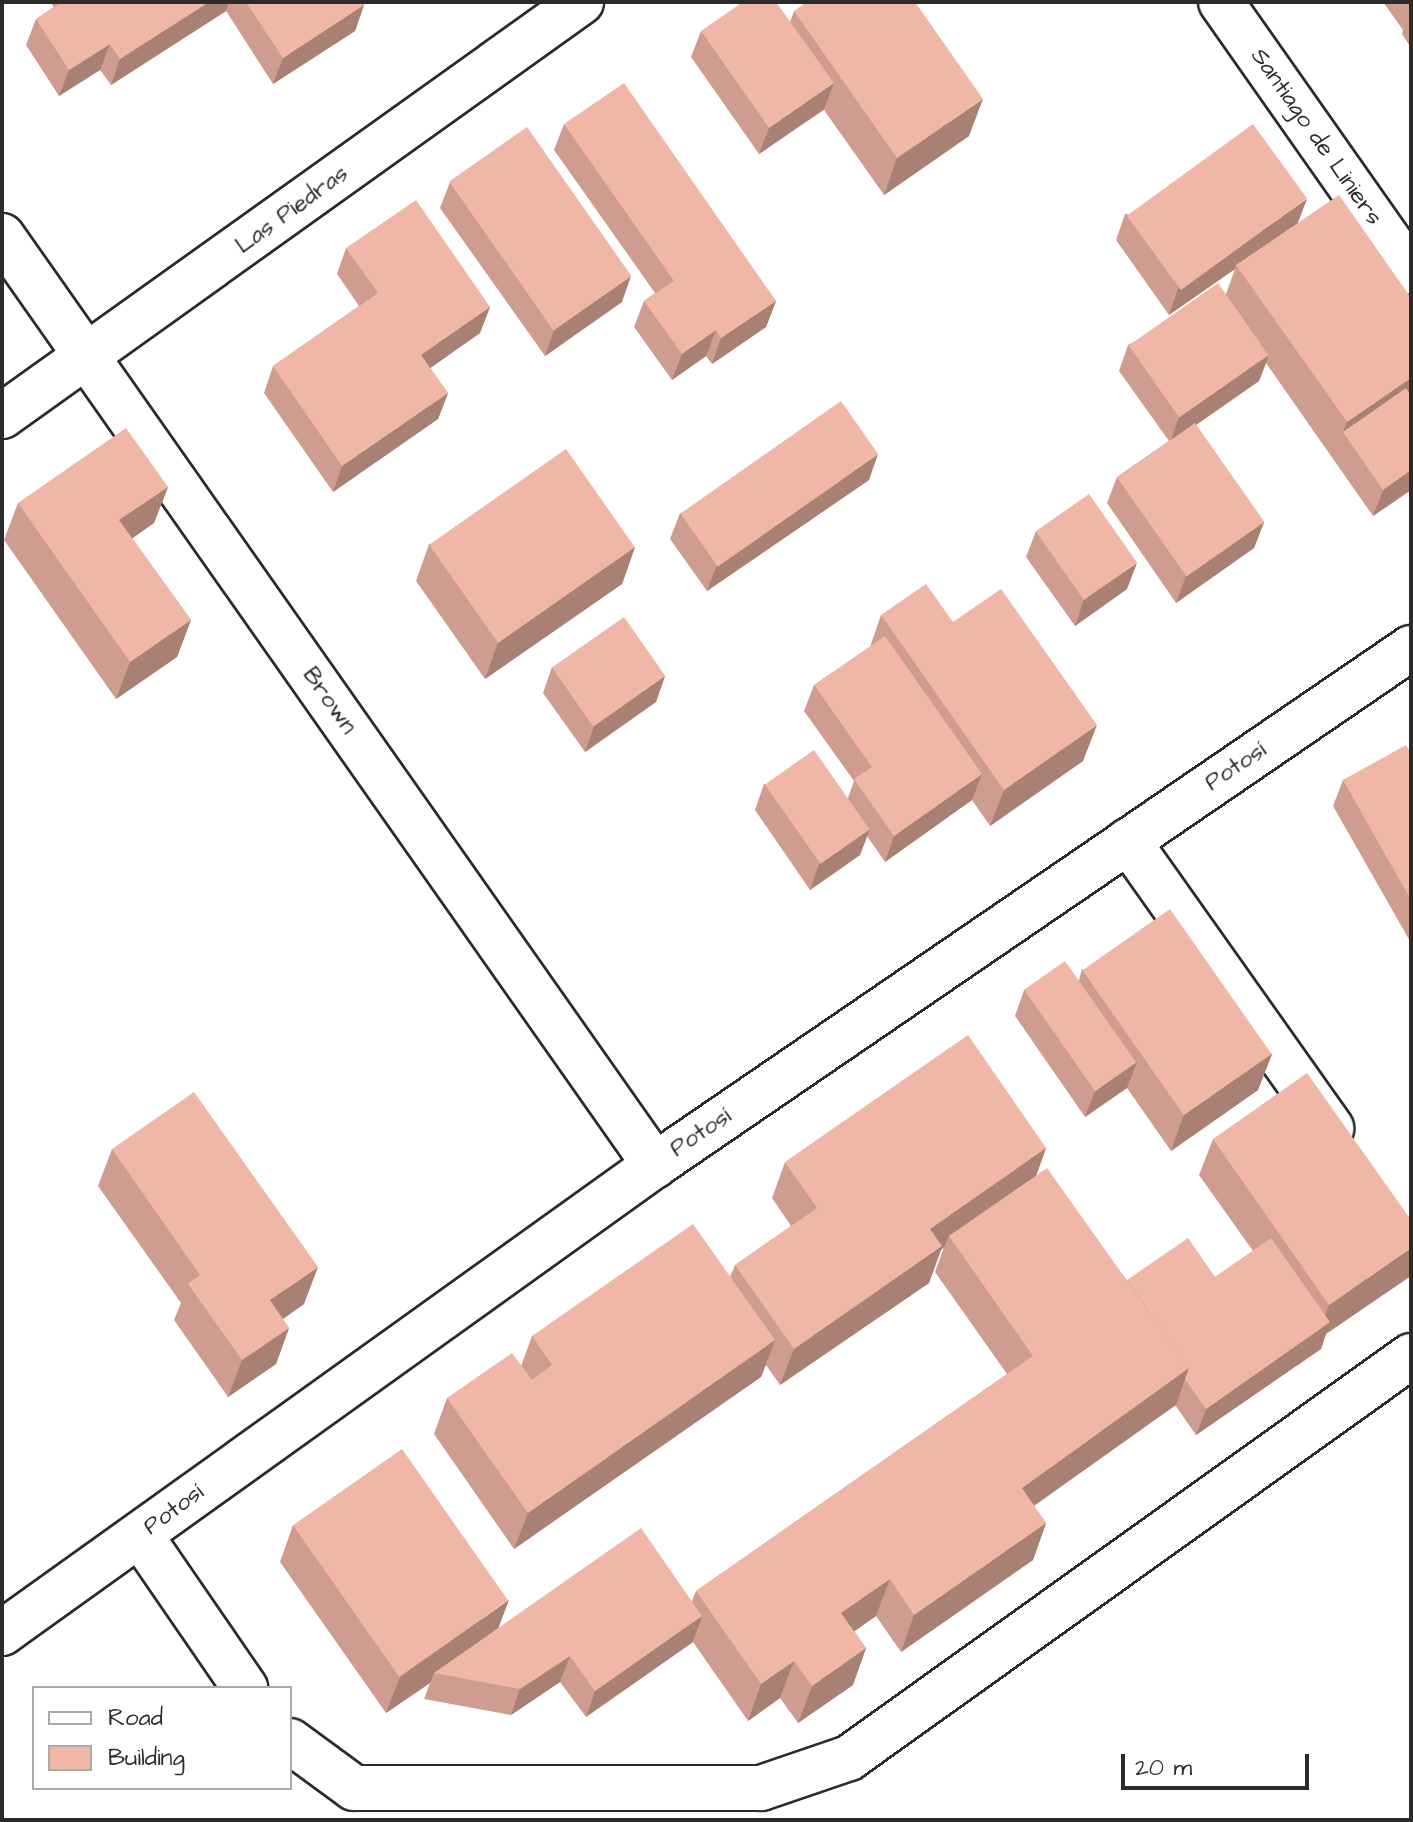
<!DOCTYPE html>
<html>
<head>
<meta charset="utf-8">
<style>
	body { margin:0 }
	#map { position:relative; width:1413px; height:1822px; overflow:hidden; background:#fff; font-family:"Architects Daughter",sans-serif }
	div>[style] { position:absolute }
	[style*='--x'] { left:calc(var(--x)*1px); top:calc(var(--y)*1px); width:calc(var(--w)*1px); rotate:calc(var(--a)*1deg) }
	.roads { filter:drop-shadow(2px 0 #2b2b2b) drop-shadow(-2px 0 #2b2b2b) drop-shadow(0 2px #2b2b2b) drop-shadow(0 -2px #2b2b2b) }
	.minor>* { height:44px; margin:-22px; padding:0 22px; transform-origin:22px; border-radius:22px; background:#fff }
	.wall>* { inset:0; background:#ce9d8f }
	.shaded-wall>* { inset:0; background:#a88074 }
	.building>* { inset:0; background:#f0b7a6; transform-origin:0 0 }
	span { translate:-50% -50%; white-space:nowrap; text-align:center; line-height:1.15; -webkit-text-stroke:6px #fff; paint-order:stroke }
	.street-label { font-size:24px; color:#2b2b2b }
	.frame { position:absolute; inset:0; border:4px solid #2b2b2b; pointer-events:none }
	.legend { position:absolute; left:32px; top:1686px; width:260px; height:104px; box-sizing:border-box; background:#fff; border:2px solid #aaa; margin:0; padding:10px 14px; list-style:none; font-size:24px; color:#2b2b2b }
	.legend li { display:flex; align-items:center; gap:16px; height:40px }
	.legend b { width:40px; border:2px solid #aaa }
	.scale { position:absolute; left:1121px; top:1754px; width:188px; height:36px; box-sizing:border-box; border:4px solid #2b2b2b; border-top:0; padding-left:10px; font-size:24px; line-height:28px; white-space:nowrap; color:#2b2b2b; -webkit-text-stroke:6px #fff; paint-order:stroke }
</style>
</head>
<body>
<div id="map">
	<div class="roads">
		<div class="minor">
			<i style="--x:1221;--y:2;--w:330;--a:54.9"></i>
			<i style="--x:2;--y:236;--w:1136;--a:54.9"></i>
			<i style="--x:2;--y:416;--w:712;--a:-35.57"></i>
			<i style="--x:1128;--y:841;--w:352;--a:54.7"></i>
			<i style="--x:140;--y:1535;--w:186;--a:55.5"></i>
			<i style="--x:2;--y:1633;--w:803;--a:-35.63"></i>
			<i style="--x:655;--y:1165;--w:916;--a:-34.37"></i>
			<i style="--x:290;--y:1741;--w:79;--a:36.3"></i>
			<i style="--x:354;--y:1788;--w:407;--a:0"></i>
			<i style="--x:761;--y:1788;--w:93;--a:-18.8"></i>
			<i style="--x:849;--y:1758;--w:691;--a:-35.58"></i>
		</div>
	</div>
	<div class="wall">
		<i style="clip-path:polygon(50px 2px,362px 2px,364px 5px,355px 31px,273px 84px,226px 11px,111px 85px,100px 70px,59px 96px,26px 45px,36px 19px,54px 7px)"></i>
		<i style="clip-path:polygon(1383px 2px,1411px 2px,1411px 48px,1402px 34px,1403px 30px)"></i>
		<i style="clip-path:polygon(794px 11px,969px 136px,884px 195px,824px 110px,759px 154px,691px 57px,701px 31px,790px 22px)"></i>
		<i style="clip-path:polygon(564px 124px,776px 301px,766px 327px,712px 364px,706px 356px,672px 380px,634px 327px,644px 301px,655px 293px,554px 150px)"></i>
		<i style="clip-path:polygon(450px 182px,622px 302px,545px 356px,440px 208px)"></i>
		<i style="clip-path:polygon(1125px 214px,1298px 223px,1411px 298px,1411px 490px,1373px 516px,1266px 363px,1259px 381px,1196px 425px,1264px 522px,1254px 548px,1176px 603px,1107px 503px,1117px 477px,1169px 441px,1119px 371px,1128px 345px,1226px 294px,1235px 269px,1169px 315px,1116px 240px)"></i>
		<i style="clip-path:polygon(346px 248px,490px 307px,480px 333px,430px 368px,448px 393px,438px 419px,333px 492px,264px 393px,273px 366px,359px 306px,337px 274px)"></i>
		<i style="clip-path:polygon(869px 480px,707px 591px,670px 539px,680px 513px)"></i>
		<i style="clip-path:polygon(168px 487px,154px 523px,132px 538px,191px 620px,177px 657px,116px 699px,4px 540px,18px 503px)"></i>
		<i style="clip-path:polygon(1036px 531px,1127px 589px,1075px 626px,1026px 557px)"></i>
		<i style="clip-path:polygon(429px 544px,635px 547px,622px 584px,485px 679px,416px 581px)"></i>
		<i style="clip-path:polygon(881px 615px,953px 622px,1083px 761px,990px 826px,972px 800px,885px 862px,867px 836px,860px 855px,810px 890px,755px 810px,764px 784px,848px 798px,854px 781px,804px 711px,814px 685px,870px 647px)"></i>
		<i style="clip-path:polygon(552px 667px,665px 676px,656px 702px,585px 752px,543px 693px)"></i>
		<i style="clip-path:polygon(1411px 753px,1411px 943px,1333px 806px,1343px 780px)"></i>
		<i style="clip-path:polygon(1082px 969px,1272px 1054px,1258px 1090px,1171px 1151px,1127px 1088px,1085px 1117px,1015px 1016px,1024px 990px,1079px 980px)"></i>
		<i style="clip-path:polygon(1213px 1139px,1411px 1220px,1326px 1334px,1321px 1349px,1196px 1435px,1175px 1405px,1034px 1506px,1046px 1523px,1033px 1560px,901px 1652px,876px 1616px,854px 1631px,866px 1648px,853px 1685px,798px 1723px,780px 1698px,748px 1721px,693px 1642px,586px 1717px,560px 1682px,511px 1715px,424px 1699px,430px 1683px,386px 1713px,280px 1562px,293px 1525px,499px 1627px,692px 1601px,696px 1591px,1007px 1374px,935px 1272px,944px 1247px,941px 1250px,929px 1283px,780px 1385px,766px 1365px,761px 1377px,514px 1549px,434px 1434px,447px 1398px,521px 1366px,532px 1336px,730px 1277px,735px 1265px,791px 1226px,772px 1198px,785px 1162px,1046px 1148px,1036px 1175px,1127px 1280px,1215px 1277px,1253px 1251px,1199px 1175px)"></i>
		<i style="clip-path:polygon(112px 1149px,304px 1304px,283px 1319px,289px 1328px,276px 1364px,228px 1397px,174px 1320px,181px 1303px,98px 1186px)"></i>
	</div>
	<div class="shaded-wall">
		<i style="clip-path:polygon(209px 2px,229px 2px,226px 11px,111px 85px,120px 59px)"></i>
		<i style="clip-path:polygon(364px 5px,355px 31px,273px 84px,283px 58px)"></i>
		<i style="clip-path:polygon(110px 44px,100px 70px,59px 96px,69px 70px)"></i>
		<i style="clip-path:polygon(834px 83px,824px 109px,759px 154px,769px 128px)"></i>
		<i style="clip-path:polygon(983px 99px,969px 136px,884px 195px,897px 158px)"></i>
		<i style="clip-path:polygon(1307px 199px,1297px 225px,1236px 265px,1235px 269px,1169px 315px,1178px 289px)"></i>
		<i style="clip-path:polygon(631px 276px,622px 302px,545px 356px,554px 330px)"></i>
		<i style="clip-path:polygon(776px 301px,766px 327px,712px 364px,721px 338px)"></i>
		<i style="clip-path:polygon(490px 307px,480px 333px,412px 381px,421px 355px)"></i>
		<i style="clip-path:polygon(716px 330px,706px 356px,672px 380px,682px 354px)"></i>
		<i style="clip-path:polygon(1269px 355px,1259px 381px,1170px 443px,1179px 417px)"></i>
		<i style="clip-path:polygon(1411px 378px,1411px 405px,1343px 432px,1347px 422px)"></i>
		<i style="clip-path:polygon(448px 393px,438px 419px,333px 492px,342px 466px)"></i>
		<i style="clip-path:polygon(878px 454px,869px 480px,707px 591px,717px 565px)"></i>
		<i style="clip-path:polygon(1411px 470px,1411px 490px,1373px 516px,1383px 490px)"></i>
		<i style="clip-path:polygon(168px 487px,154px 523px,106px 557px,119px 520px)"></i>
		<i style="clip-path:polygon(1264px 522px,1254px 548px,1176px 603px,1186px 576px)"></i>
		<i style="clip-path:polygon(635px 547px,622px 584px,485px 679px,498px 642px)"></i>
		<i style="clip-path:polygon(1137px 563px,1127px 589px,1075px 626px,1084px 599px)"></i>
		<i style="clip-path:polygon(191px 620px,177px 657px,116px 699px,130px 662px)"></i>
		<i style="clip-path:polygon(665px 676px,656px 702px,585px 752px,594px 726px)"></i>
		<i style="clip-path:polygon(1097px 725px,1083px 761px,990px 826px,1004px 790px)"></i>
		<i style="clip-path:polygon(982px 774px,972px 800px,885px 862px,894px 836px)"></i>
		<i style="clip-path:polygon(870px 829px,860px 855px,810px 890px,819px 864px)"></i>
		<i style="clip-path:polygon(1272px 1054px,1258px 1090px,1171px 1151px,1184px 1114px)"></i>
		<i style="clip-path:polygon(1137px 1062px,1127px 1088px,1085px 1117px,1095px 1091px)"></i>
		<i style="clip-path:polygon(1046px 1148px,1033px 1185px,949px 1236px,944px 1247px,941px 1250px,929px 1283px,780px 1385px,794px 1349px,930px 1229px)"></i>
		<i style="clip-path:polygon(1411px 1248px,1411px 1276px,1326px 1334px,1321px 1349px,1196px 1435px,1206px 1409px,1320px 1329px,1329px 1305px)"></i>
		<i style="clip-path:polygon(318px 1267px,304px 1304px,257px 1337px,270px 1300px)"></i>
		<i style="clip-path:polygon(289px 1328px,276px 1364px,228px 1397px,242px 1360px)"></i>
		<i style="clip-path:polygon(775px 1340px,761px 1377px,514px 1549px,528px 1513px)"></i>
		<i style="clip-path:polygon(1189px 1368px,1176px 1405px,1008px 1524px,1022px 1488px)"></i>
		<i style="clip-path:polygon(1046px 1523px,1033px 1560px,901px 1652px,914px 1615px)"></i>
		<i style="clip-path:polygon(890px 1579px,876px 1616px,828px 1650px,841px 1613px)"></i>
		<i style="clip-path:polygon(509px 1600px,495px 1637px,434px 1673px,430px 1683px,386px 1713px,400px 1677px)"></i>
		<i style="clip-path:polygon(702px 1616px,693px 1642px,586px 1717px,595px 1691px)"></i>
		<i style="clip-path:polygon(866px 1648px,853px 1685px,798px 1723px,812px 1686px)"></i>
		<i style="clip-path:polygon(570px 1656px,560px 1682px,511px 1715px,520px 1689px)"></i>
		<i style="clip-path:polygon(794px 1661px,780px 1698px,748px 1721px,761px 1684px)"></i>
	</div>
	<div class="building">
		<i style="clip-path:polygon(62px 2px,209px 2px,120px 59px,110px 44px,69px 70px,36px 19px)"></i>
		<i style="clip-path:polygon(246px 2px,362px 2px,364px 5px,283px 58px)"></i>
		<i style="clip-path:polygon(743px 2px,776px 2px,834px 83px,769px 128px,701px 31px)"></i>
		<i style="clip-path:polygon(807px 2px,915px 2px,983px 99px,897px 158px,794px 11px)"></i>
		<i style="clip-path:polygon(624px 83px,776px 301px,721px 338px,716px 330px,682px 354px,644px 301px,674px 281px,564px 124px)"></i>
		<i style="left:1253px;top:124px;width:92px;height:156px;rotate:54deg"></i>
		<i style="left:527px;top:127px;width:182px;height:95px;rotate:55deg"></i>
		<i style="clip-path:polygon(1339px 195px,1411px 298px,1411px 378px,1347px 422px,1236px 265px)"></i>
		<i style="clip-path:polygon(416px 200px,490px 307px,421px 355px,448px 393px,342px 466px,273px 366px,378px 293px,346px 248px)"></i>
		<i style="left:1218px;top:283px;width:88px;height:109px;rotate:55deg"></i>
		<i style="clip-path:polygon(1406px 388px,1411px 395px,1411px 470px,1383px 490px,1343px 432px)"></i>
		<i style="left:841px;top:401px;width:65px;height:196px;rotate:55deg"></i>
		<i style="left:1195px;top:423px;width:121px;height:95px;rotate:55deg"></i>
		<i style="clip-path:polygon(126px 428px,168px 487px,119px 520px,191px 620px,130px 662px,18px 503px)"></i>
		<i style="left:566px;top:449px;width:120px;height:167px;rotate:55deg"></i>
		<i style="left:1089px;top:494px;width:84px;height:65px;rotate:55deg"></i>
		<i style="clip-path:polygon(926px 584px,953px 622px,1001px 589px,1097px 725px,1004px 790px,881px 615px)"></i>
		<i style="left:624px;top:617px;width:72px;height:88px;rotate:55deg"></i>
		<i style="clip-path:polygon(885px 636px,982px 774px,894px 836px,854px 779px,872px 767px,814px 685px)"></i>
		<i style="clip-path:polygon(1406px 745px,1411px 753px,1411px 900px,1343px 780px)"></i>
		<i style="left:814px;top:750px;width:97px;height:60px;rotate:55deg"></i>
		<i style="left:1170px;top:909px;width:177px;height:107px;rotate:55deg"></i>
		<i style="left:1065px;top:961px;width:124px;height:50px;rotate:55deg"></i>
		<i style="clip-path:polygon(968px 1035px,1046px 1148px,930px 1229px,942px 1246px,794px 1349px,735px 1265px,817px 1208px,785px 1162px)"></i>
		<i style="clip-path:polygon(1307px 1073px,1411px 1220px,1411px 1248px,1329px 1305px,1213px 1139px)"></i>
		<i style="clip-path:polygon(194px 1092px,318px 1267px,270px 1300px,289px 1328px,242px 1360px,188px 1284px,200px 1275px,112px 1149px)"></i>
		<i style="clip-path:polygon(1047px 1168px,1189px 1368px,1022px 1488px,1046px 1523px,914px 1615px,890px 1579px,841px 1613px,866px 1648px,812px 1686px,794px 1661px,761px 1684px,696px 1591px,1033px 1356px,949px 1236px)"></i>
		<i style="clip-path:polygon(693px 1224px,775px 1340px,528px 1513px,447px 1398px,512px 1353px,532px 1380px,552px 1365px,532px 1336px)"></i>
		<i style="clip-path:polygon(1188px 1238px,1215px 1277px,1271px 1238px,1330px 1322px,1206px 1409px,1185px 1379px,1189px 1368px,1127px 1280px)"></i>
		<i style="left:402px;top:1449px;width:185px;height:133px;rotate:55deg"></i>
		<i style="clip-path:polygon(641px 1528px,702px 1616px,595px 1691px,570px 1656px,520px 1689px,434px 1673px)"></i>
	</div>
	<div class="street-label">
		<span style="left:1316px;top:137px;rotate:55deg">Santiago de Liniers</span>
		<span style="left:292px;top:210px;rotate:-36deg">Las Piedras</span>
		<span style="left:329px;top:701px;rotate:55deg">Brown</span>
		<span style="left:1236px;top:767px;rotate:-34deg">Potosí</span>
		<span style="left:701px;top:1133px;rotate:-34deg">Potosí</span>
		<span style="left:174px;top:1510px;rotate:-36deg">Potosí</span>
	</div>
	<div class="frame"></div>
	<ul class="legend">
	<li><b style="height:10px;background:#fff"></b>Road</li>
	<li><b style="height:22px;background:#f0b7a6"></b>Building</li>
	</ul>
	<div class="scale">20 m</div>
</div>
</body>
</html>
